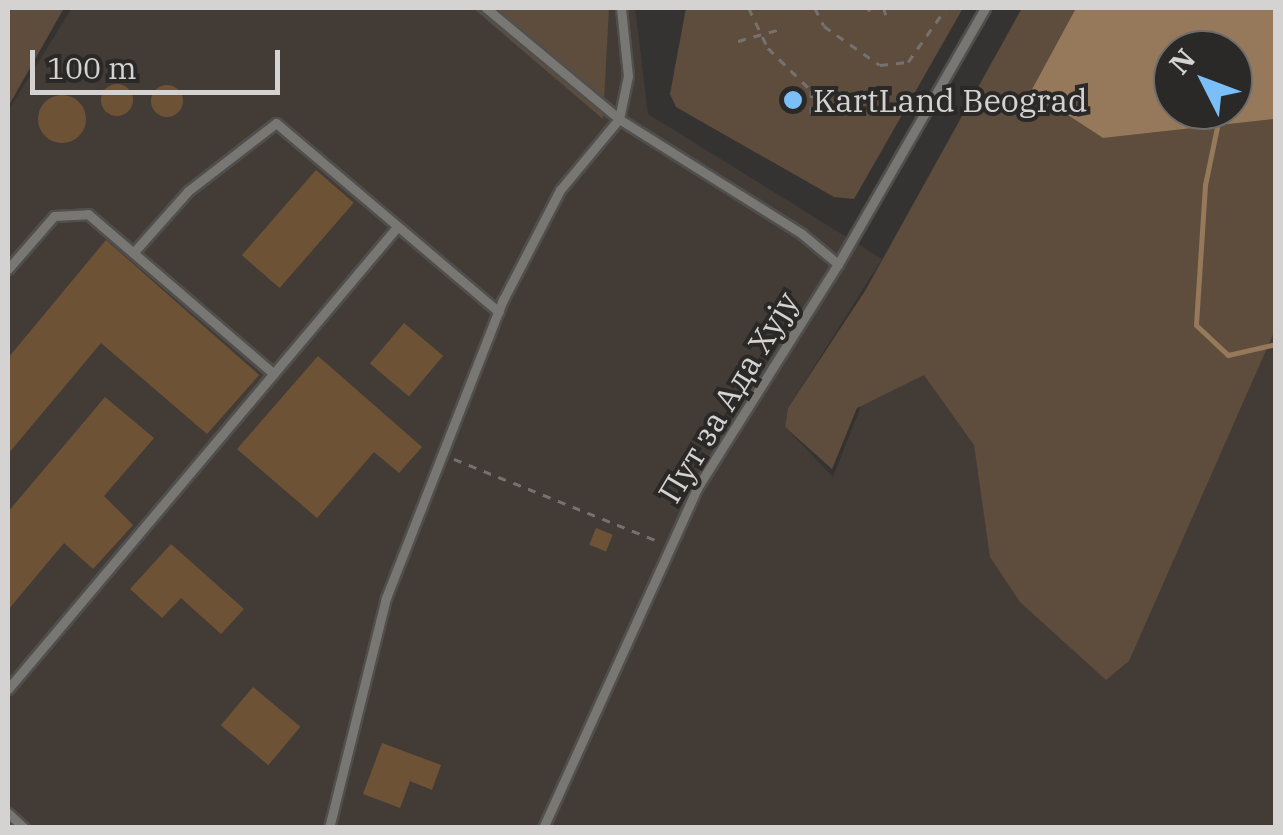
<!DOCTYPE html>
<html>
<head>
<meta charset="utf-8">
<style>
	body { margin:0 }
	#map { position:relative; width:1283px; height:835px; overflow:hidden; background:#353331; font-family:"IBM Plex Serif",serif }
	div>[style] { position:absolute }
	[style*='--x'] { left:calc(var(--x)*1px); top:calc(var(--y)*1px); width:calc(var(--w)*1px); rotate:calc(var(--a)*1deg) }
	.built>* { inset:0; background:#433c36 }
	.green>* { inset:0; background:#5e4d3d }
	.water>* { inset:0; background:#96785b }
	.stream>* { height:5px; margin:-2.5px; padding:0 2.5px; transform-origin:2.5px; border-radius:2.5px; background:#96785b }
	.building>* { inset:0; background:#6e5236; transform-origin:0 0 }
	.round { border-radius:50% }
	.path>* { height:2.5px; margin-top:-1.25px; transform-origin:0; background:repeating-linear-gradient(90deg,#747271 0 8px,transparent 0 16px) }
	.roads { filter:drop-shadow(2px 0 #504f4d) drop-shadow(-2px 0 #504f4d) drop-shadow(0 2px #504f4d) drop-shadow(0 -2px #504f4d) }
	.service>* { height:9px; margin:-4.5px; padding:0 4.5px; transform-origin:4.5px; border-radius:4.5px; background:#797774 }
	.dots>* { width:28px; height:28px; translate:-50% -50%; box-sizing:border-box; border:5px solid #2b2927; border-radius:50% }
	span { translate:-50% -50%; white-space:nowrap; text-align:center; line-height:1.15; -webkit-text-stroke:8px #2b2927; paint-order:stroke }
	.poi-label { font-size:32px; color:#d4d3d2 }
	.left { translate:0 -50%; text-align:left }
	.street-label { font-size:32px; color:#d4d3d2 }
	.frame { position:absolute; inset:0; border:10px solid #d4d3d2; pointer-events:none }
	.north { position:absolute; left:1153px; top:30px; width:100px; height:100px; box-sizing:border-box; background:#2b2927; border:2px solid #6f6d6b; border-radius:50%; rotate:312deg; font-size:28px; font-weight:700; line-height:40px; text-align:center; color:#d4d3d2 }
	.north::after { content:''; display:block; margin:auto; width:35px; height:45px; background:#7abff8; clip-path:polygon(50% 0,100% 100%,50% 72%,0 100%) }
	.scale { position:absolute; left:30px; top:50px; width:250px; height:45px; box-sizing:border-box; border:5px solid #d4d3d2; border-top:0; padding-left:12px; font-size:30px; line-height:35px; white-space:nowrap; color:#d4d3d2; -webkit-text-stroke:8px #2b2927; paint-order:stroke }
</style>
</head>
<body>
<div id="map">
	<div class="built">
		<i style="clip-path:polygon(72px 8px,635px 8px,648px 114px,882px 259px,788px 408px,785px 427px,833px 477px,909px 285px,1031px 91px,1172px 130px,1275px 119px,1275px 827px,8px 827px,8px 111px)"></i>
	</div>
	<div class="green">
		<i style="clip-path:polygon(8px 8px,64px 8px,8px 107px)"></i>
		<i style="clip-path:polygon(473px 8px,609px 8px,603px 119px)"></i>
		<i style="clip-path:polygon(686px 8px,963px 8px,854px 199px,834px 197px,676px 107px,670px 94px)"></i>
		<i style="clip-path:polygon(1022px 8px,1076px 8px,1031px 91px,1103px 138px,1275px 119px,1275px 330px,1129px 661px,1106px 680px,1020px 602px,990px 557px,974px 445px,924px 375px,857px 408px,832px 469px,785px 427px,788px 408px,865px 291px)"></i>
	</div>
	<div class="water">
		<i style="clip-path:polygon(evenodd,1076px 8px,1275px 8px,1275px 119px,1103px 138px,1031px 91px,1076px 8px,1173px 50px,1233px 50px,1233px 110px,1173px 110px,1173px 50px)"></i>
	</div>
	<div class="stream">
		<i style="--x:1217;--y:127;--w:59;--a:101.7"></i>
		<i style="--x:1205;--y:185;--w:140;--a:93.7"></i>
		<i style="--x:1196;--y:325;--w:44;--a:43.2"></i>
		<i style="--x:1228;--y:355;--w:49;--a:-12.9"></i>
	</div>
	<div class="building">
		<i class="round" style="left:101px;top:84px;width:32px;height:32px"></i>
		<i class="round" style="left:151px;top:85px;width:32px;height:32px"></i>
		<i class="round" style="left:38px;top:95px;width:48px;height:48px"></i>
		<i style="left:316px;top:170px;width:50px;height:113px;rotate:41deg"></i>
		<i style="clip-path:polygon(106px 240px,259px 375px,207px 434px,101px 343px,8px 454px,8px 358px)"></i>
		<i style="left:404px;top:323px;width:51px;height:53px;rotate:40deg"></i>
		<i style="clip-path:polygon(318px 356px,422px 447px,399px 473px,374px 452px,317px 518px,237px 449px)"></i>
		<i style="clip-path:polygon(105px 397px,154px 438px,104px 496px,133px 525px,93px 569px,64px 543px,8px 610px,8px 512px)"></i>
		<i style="left:596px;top:528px;width:18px;height:18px;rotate:22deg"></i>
		<i style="clip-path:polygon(171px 544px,244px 609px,221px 634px,181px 598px,162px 618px,130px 589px)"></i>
		<i style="left:253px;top:687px;width:62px;height:50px;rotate:40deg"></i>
		<i style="clip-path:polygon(382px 743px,441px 765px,432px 790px,410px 781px,400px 808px,363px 794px)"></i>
	</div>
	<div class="path">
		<i style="--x:749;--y:8;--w:44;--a:64.6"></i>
		<i style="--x:768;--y:48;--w:83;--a:44.5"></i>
		<i style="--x:815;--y:8;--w:20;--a:63"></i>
		<i style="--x:824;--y:26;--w:68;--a:34.9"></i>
		<i style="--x:880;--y:65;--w:28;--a:-6"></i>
		<i style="--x:908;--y:62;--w:66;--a:-54.9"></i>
		<i style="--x:884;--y:8;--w:7;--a:74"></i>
		<i style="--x:868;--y:11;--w:4;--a:-56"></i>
		<i style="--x:738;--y:41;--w:41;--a:-15.8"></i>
		<i style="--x:811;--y:114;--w:23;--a:-90"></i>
		<i style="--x:811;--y:91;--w:19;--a:3"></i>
		<i style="--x:454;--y:459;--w:222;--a:21.9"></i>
	</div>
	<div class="roads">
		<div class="service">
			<i style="--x:486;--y:8;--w:173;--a:39.8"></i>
			<i style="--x:619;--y:119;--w:216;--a:32.1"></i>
			<i style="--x:802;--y:234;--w:47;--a:39.8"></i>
			<i style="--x:133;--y:253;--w:83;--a:-48.4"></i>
			<i style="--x:188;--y:191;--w:111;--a:-37.7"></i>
			<i style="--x:276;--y:123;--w:292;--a:40.3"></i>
			<i style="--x:8;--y:269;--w:70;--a:-49"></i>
			<i style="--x:54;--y:216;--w:34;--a:-3"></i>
			<i style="--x:88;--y:214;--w:245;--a:40.7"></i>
			<i style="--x:8;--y:689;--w:604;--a:-49.9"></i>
			<i style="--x:8;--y:813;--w:22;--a:43"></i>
			<i style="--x:329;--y:828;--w:237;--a:-76.1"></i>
			<i style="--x:386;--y:598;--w:320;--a:-68.6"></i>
			<i style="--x:503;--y:300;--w:124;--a:-62.6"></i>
			<i style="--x:560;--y:190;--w:92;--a:-50.3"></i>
			<i style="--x:619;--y:119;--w:44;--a:-78.2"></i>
			<i style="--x:628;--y:76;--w:68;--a:-95.9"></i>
			<i style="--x:543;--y:828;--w:373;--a:-65.6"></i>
			<i style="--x:697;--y:488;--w:265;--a:-57.8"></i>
			<i style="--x:838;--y:264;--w:295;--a:-60.1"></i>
		</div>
	</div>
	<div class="dots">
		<i style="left:793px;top:100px;background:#7abff8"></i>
	</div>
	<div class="poi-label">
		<span class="left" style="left:813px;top:100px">KartLand Beograd</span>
	</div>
	<div class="street-label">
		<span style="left:728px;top:397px;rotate:-59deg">Пут за Ада Хују</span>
	</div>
	<div class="frame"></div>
	<div class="north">N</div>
	<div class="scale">100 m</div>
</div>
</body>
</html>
